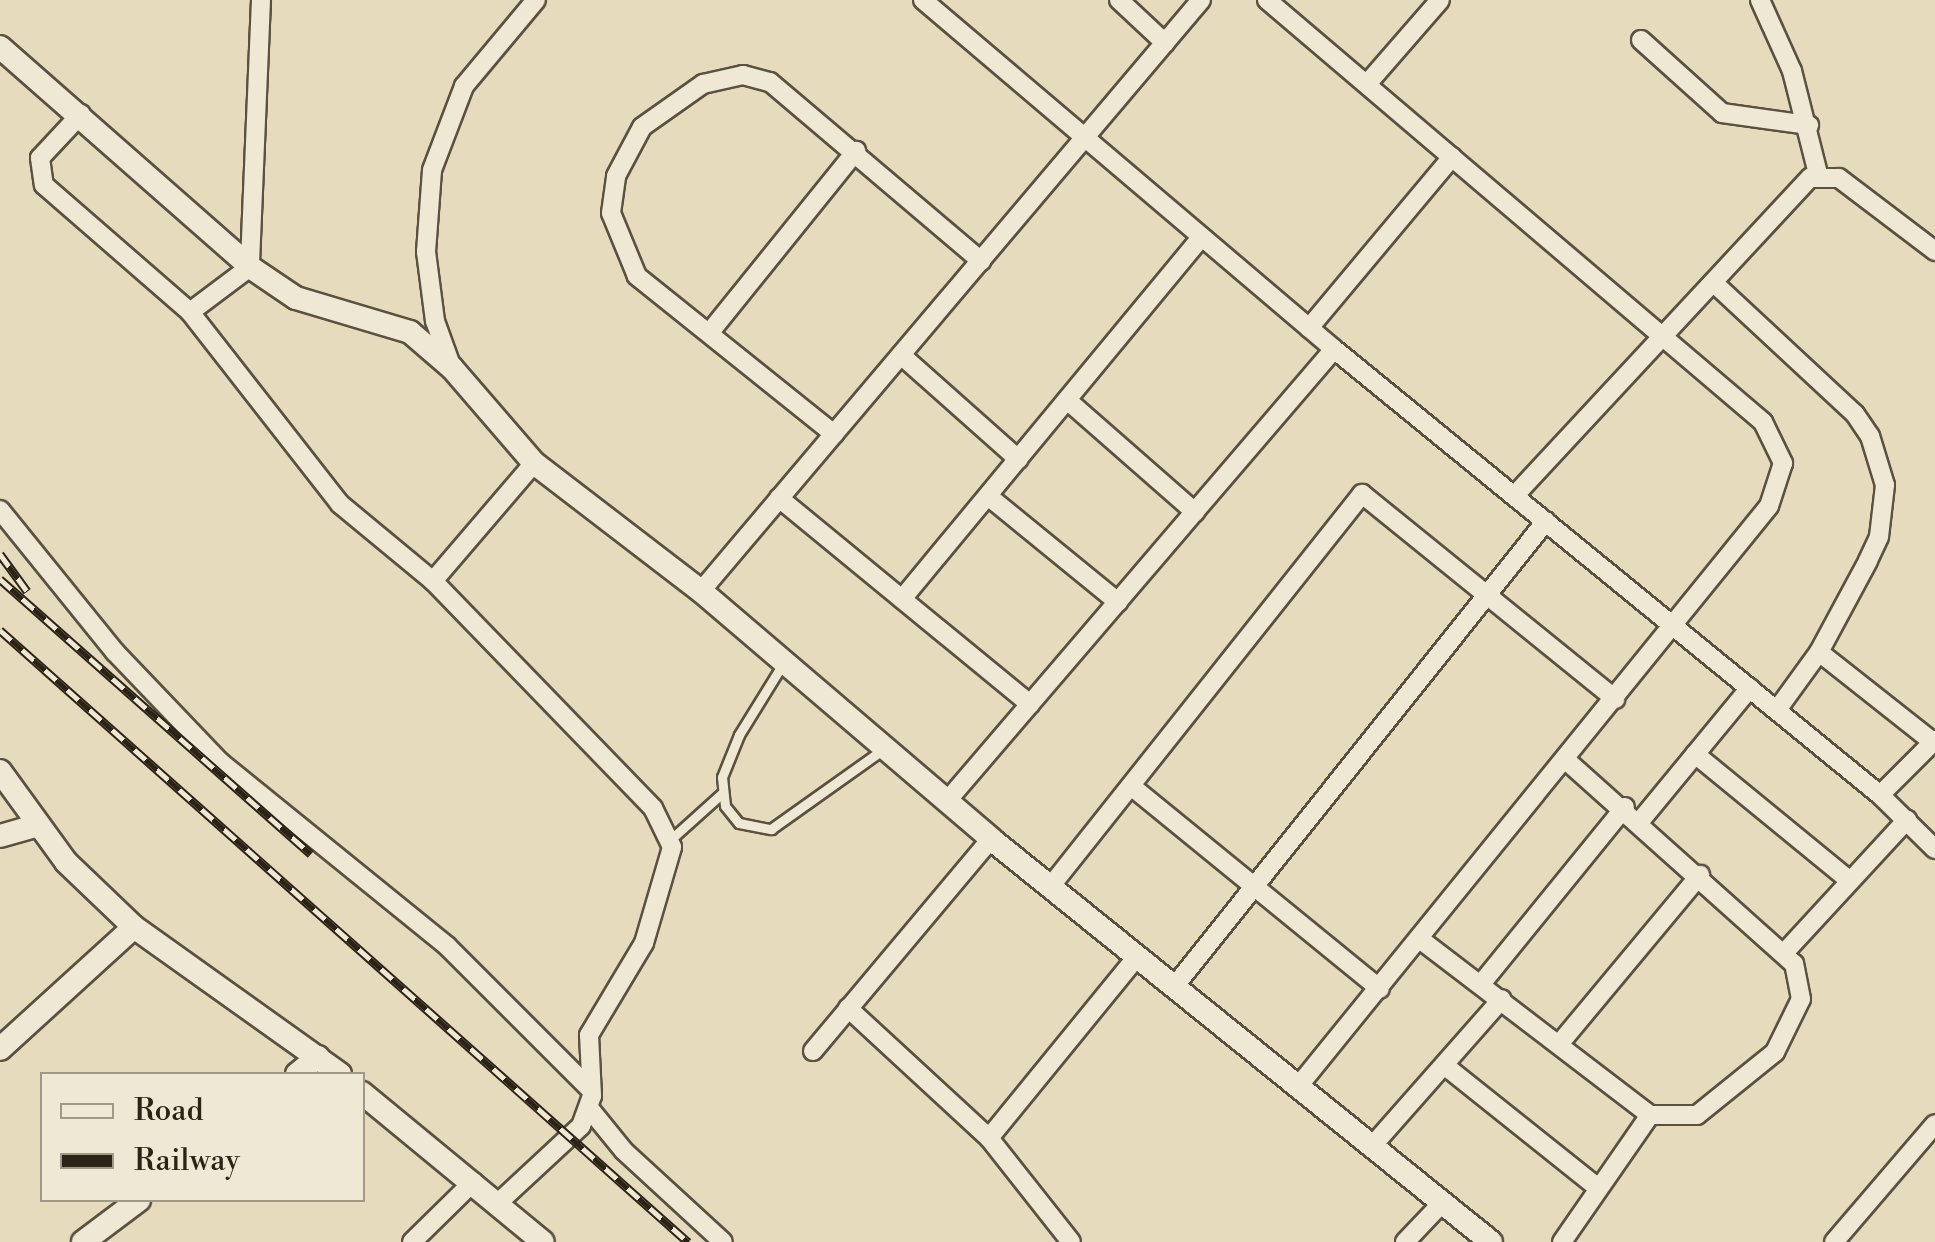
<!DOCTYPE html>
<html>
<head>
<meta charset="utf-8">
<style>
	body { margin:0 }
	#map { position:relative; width:1935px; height:1242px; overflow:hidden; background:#e6dbbd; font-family:"Libre Bodoni",serif }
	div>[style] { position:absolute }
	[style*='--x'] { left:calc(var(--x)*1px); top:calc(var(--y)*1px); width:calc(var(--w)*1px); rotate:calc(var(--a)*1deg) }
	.roads { filter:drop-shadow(2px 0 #5a5140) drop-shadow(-2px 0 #5a5140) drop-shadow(0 2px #5a5140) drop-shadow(0 -2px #5a5140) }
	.lane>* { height:9px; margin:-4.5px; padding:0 4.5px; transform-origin:4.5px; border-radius:4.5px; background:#efe8d4 }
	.street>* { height:18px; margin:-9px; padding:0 9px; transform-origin:9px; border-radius:9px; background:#efe8d4 }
	.secondary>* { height:22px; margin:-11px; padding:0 11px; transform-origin:11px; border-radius:11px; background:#efe8d4 }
	.rail>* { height:9px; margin-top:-4.5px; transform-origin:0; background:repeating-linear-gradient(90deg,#efe8d4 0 15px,#2c2317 0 30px); box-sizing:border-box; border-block:2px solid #2c2317 }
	span { translate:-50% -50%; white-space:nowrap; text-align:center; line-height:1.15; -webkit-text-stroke:8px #efe8d4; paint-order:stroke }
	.legend { position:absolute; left:40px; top:1072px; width:325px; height:130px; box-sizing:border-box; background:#efe8d4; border:2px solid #a19988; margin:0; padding:12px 18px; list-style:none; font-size:30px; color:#2c2317 }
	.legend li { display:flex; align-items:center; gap:20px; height:50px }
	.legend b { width:50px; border:2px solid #a19988 }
</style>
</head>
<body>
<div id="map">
	<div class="roads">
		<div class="lane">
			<i style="--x:784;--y:662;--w:86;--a:121.7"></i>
			<i style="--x:739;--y:735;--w:45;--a:112"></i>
			<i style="--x:722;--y:777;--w:29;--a:84"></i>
			<i style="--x:725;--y:806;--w:22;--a:51"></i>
			<i style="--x:739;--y:823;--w:33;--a:11"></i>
			<i style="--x:771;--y:829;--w:136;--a:-35.4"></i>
			<i style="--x:670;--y:840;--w:69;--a:-42"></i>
		</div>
		<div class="street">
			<i style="--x:261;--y:0;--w:267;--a:92.4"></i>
			<i style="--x:250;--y:267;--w:75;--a:143.1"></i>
			<i style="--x:190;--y:312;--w:244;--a:52"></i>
			<i style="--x:340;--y:504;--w:121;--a:39.6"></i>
			<i style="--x:923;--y:0;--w:539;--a:40.34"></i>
			<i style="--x:1334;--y:349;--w:705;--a:39.24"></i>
			<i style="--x:1880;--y:795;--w:77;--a:44.5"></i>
			<i style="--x:1119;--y:0;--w:63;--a:43.1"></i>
			<i style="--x:1267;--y:0;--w:651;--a:40.39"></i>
			<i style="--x:1763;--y:422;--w:46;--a:64"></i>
			<i style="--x:1783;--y:463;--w:45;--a:108"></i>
			<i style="--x:1769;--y:506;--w:743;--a:129.05"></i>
			<i style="--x:1760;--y:0;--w:78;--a:65.7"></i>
			<i style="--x:1792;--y:71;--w:106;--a:75.8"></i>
			<i style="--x:1641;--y:40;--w:109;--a:42"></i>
			<i style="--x:1722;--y:113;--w:88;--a:7.9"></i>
			<i style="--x:1367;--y:84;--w:111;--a:-49"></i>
			<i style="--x:81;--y:114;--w:60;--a:133"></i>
			<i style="--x:40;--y:158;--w:27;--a:82"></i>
			<i style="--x:44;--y:185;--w:194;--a:41"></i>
			<i style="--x:1715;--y:284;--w:191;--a:42.9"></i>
			<i style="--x:1855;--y:414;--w:27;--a:56"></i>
			<i style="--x:1870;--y:436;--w:51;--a:73"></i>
			<i style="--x:1885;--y:485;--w:52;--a:96.6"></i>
			<i style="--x:1879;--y:537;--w:26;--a:115"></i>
			<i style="--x:1868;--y:561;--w:103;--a:118.3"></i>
			<i style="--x:1819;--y:652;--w:72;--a:125.9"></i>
			<i style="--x:1309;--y:328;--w:223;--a:-50.1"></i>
			<i style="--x:710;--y:332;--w:233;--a:-51.1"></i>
			<i style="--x:901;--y:355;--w:157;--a:41.6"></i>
			<i style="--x:452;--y:368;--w:50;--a:-109.9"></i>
			<i style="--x:435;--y:321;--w:70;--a:-97.4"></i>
			<i style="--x:426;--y:252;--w:82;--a:-85.8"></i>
			<i style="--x:432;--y:170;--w:90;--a:-69.1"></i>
			<i style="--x:464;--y:86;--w:112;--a:-50.1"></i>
			<i style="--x:1067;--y:400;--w:170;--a:41.2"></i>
			<i style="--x:834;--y:434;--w:253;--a:-141.3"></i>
			<i style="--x:637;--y:276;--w:68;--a:-112.4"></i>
			<i style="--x:611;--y:213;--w:37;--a:-82"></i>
			<i style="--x:616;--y:176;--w:55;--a:-62"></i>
			<i style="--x:642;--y:127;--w:75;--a:-35.2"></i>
			<i style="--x:703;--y:84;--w:41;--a:-12.7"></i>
			<i style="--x:743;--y:75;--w:28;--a:15"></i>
			<i style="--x:770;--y:82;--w:277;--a:40.3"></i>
			<i style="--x:1516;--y:494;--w:432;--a:-47.1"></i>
			<i style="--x:1810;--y:178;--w:29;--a:0"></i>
			<i style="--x:1839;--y:178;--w:121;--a:37.2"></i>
			<i style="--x:988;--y:496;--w:168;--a:39.2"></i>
			<i style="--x:779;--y:498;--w:325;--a:39.4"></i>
			<i style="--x:0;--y:510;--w:183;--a:51"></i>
			<i style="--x:115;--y:652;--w:152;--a:46.3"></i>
			<i style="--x:220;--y:762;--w:292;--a:39"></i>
			<i style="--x:447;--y:946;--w:204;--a:45"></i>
			<i style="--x:701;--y:591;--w:774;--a:-49.77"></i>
			<i style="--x:902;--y:599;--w:470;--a:-50.4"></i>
			<i style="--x:1819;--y:652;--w:145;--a:38.3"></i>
			<i style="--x:1695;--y:754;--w:200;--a:39.3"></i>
			<i style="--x:1131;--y:786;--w:321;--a:39.2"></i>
			<i style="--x:1880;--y:795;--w:78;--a:-45"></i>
			<i style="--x:947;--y:801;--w:595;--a:-49.43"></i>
			<i style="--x:1641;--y:820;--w:171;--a:-50.5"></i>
			<i style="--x:1050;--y:887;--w:502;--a:-51.55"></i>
			<i style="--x:1362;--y:494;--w:326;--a:39"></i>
			<i style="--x:1421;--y:940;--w:288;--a:37.4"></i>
			<i style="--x:1650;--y:1115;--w:47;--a:0"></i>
			<i style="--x:1697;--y:1115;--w:100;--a:-38.9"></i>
			<i style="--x:1775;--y:1052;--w:59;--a:-63.9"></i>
			<i style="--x:1801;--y:999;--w:36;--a:-101"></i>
			<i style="--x:1794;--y:964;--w:306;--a:-138.2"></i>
			<i style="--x:1785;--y:952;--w:180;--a:-47.3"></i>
			<i style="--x:1481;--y:984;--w:228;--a:-50.9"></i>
			<i style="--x:1174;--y:987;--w:596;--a:-51.4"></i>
			<i style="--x:848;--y:1008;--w:192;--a:42.7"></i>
			<i style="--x:989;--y:1138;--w:132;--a:51.7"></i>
			<i style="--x:1560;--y:1043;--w:219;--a:-50.2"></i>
			<i style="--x:813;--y:1051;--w:277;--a:-50"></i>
			<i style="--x:1444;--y:1065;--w:197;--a:38.6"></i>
			<i style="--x:589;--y:1108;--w:55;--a:50.9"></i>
			<i style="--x:624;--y:1151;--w:134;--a:42.6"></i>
			<i style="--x:989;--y:1138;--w:232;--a:-50.8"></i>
			<i style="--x:1374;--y:1144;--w:193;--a:-48.6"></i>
			<i style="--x:498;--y:1203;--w:113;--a:-42.9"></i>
			<i style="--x:581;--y:1126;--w:32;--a:-70"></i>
			<i style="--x:592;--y:1096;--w:61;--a:-92.8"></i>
			<i style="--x:589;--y:1035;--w:107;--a:-59.1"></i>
			<i style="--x:644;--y:943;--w:100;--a:-73.7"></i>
			<i style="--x:672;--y:847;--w:43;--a:-116"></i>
			<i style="--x:653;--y:808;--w:316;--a:-134.1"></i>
			<i style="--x:433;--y:581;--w:155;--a:-49.4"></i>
			<i style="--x:412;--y:1242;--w:86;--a:-44.5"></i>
			<i style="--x:1405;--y:1242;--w:55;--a:-46.5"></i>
			<i style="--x:1562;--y:1242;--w:155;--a:-55.3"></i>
			<i style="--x:1834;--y:1242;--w:155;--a:-49.4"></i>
		</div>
		<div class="secondary">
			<i style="--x:0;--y:47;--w:333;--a:41.3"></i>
			<i style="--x:250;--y:267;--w:55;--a:34"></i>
			<i style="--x:296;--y:298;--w:119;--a:16.6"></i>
			<i style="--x:410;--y:332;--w:55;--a:40.6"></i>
			<i style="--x:452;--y:368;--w:125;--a:49.2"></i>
			<i style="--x:534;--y:463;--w:210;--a:37.5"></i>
			<i style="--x:701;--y:591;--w:382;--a:40.5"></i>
			<i style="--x:991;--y:839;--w:642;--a:38.87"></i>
			<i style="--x:0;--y:771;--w:112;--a:54"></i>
			<i style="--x:66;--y:862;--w:94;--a:43.7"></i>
			<i style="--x:134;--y:927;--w:253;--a:35.5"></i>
			<i style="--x:0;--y:836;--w:36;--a:-16"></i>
			<i style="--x:0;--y:1049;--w:181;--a:-42.3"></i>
			<i style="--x:297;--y:1074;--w:27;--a:-39"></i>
			<i style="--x:362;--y:1093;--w:234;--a:39.5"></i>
			<i style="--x:83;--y:1242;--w:70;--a:-36.9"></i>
		</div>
	</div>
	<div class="rail">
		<i style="--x:0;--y:554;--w:46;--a:53.9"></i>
		<i style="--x:0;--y:579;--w:415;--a:41.5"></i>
		<i style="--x:0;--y:630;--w:921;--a:41.65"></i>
	</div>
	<ul class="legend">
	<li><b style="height:12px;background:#efe8d4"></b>Road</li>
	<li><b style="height:12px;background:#2c2317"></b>Railway</li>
	</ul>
</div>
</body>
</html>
